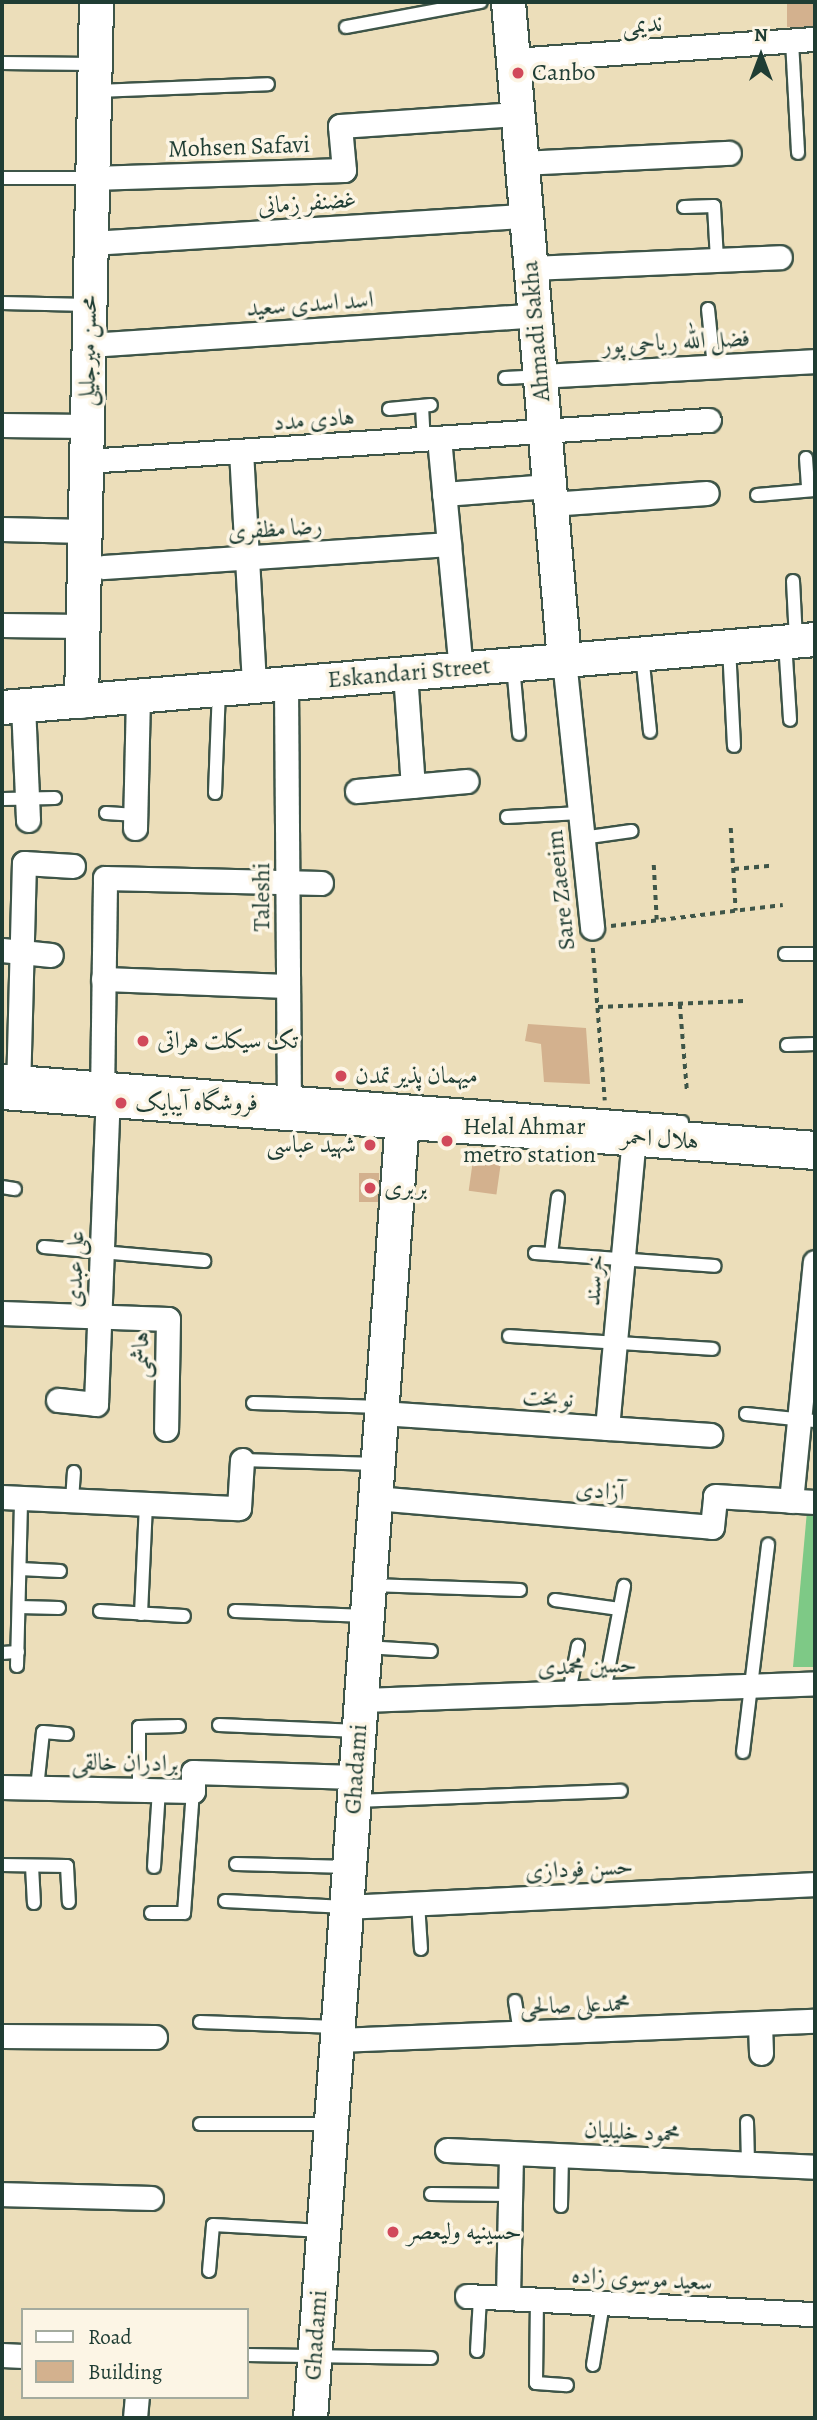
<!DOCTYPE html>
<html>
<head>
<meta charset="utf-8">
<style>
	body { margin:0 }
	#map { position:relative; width:817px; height:2420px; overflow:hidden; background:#ecdeba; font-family:Alegreya,Amiri,serif }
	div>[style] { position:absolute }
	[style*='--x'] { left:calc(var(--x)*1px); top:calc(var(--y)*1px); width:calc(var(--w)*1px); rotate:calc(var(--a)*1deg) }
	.green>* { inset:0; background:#7ec986 }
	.building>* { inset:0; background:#d3b18e; transform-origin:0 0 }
	.path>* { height:3.5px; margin-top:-1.75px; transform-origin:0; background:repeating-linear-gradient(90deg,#3e5548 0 5px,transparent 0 10px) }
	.roads { filter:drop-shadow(2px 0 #3e5548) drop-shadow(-2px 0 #3e5548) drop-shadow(0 2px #3e5548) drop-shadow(0 -2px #3e5548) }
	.lane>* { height:12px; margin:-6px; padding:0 6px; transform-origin:6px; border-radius:6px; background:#fff }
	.street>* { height:23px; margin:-11.5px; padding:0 11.5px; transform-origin:11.5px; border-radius:11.5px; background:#fff }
	.secondary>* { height:33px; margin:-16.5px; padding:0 16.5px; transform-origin:16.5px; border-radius:16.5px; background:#fff }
	.primary>* { height:37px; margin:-18.5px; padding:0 18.5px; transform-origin:18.5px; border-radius:18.5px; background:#fff }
	.dots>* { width:19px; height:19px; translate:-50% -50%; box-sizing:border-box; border:4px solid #fcf5e5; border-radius:50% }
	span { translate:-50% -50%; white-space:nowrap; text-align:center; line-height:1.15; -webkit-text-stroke:7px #fcf5e5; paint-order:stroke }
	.street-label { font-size:24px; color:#1f3d34 }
	.poi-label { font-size:24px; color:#1f3d34 }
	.left { translate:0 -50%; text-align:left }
	.right { translate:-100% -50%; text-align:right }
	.frame { position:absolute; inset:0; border:4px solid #1f3d34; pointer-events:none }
	.legend { position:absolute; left:21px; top:2308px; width:228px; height:91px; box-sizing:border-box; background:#fcf5e5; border:2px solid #a4ab9e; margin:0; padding:9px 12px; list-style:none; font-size:21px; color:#1f3d34 }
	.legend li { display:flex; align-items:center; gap:14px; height:35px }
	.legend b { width:35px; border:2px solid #a4ab9e }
	.north { position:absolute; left:726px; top:21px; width:70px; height:70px; -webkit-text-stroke:5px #fcf5e5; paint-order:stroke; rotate:0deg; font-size:19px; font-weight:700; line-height:28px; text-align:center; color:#1f3d34 }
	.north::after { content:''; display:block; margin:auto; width:24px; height:32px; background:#1f3d34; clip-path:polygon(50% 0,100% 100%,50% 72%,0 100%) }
</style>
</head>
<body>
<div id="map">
	<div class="green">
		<i style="clip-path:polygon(807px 1511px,815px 1512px,815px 1667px,793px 1667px)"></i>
	</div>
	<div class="building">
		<i style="left:787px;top:2px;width:28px;height:25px"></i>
		<i style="clip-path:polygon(528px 1024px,586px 1028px,590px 1084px,544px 1082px,541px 1044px,525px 1041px)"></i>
		<i style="left:473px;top:1160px;width:28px;height:31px;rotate:8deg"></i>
		<i style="left:359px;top:1173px;width:20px;height:29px"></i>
	</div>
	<div class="path">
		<i style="--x:731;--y:828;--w:83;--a:86.6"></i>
		<i style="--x:654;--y:865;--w:55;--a:86.9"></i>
		<i style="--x:734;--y:869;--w:37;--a:-5"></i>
		<i style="--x:611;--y:926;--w:173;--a:-7"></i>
		<i style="--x:593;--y:948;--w:153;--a:85.5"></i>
		<i style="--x:680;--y:1004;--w:86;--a:85.3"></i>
		<i style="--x:598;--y:1007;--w:146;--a:-2.4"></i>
	</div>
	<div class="roads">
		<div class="lane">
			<i style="--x:346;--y:27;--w:137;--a:-10.5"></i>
			<i style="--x:792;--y:41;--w:112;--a:86.9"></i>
			<i style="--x:2;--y:63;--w:90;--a:0.6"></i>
			<i style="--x:97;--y:91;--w:171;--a:-2.3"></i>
			<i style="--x:2;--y:178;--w:90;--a:0"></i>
			<i style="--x:684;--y:207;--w:30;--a:-2"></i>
			<i style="--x:714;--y:206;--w:53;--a:86.8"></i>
			<i style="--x:2;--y:303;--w:87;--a:1.3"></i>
			<i style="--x:708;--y:309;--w:58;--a:84.1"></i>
			<i style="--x:505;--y:378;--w:34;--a:-3"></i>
			<i style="--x:422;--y:406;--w:33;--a:87"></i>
			<i style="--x:389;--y:409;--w:42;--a:-5.4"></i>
			<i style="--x:806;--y:458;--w:32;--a:86"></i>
			<i style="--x:757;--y:495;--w:58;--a:-4.9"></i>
			<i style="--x:793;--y:581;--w:59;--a:87.1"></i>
			<i style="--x:785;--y:642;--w:78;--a:86.3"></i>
			<i style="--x:729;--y:647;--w:99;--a:87.1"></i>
			<i style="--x:642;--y:654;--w:78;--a:84.1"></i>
			<i style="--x:513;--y:665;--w:69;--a:85"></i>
			<i style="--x:215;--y:793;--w:104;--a:-87.8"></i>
			<i style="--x:3;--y:799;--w:52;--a:-1.1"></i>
			<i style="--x:106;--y:813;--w:30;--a:4"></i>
			<i style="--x:507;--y:817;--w:73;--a:-3.1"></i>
			<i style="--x:582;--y:838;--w:50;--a:-8"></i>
			<i style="--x:785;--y:954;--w:30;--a:0"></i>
			<i style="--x:787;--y:1045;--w:28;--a:-2"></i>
			<i style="--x:2;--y:1071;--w:682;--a:4.29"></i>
			<i style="--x:2;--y:1187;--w:13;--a:9"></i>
			<i style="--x:44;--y:1247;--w:161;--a:5"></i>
			<i style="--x:535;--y:1253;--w:180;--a:4.1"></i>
			<i style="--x:551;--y:1254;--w:57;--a:-83"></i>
			<i style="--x:509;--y:1336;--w:204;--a:3.6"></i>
			<i style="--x:253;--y:1403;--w:129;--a:1.8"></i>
			<i style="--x:746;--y:1414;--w:69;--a:5.8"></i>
			<i style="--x:242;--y:1460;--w:135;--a:1.7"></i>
			<i style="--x:72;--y:1500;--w:28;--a:-86"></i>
			<i style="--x:20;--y:1569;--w:40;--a:2.9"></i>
			<i style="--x:370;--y:1585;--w:150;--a:1.9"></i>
			<i style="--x:555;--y:1600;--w:65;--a:8"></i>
			<i style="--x:19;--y:1607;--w:40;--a:1.4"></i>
			<i style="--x:100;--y:1611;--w:84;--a:3.4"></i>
			<i style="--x:235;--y:1611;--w:132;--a:2.2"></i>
			<i style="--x:141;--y:1614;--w:110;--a:-87.4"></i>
			<i style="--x:365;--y:1647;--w:66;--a:3.5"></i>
			<i style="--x:2;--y:1653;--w:16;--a:-4"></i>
			<i style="--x:17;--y:1666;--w:168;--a:-88.6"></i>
			<i style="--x:604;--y:1692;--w:108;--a:-79.3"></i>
			<i style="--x:569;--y:1693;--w:48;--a:-79.2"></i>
			<i style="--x:219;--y:1725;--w:139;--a:2.5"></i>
			<i style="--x:743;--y:1752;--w:209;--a:-83.1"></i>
			<i style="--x:37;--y:1788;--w:56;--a:-83.9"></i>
			<i style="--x:43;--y:1732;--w:24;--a:5"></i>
			<i style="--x:139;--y:1790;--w:63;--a:-90"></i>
			<i style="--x:139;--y:1727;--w:40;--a:-1.4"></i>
			<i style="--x:355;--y:1801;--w:266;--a:-2.2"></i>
			<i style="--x:236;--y:1864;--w:113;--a:1.5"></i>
			<i style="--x:2;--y:1865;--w:65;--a:0.9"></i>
			<i style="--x:67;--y:1866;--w:36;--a:87"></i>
			<i style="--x:32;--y:1866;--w:37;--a:87"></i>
			<i style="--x:154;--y:1867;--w:77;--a:-86.3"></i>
			<i style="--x:225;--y:1901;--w:121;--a:2.8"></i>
			<i style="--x:418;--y:1903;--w:46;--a:86.3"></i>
			<i style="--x:151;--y:1913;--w:33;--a:0"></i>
			<i style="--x:184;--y:1913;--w:122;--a:-85.8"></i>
			<i style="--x:515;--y:2001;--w:32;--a:81"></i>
			<i style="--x:200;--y:2022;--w:137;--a:2.1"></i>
			<i style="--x:747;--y:2122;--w:42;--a:88.6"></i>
			<i style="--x:200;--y:2124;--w:130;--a:0"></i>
			<i style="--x:431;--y:2194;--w:79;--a:0.7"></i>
			<i style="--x:561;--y:2206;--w:51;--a:-88.9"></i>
			<i style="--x:209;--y:2271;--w:46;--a:-85"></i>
			<i style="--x:213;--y:2225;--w:110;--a:3.1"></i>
			<i style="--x:537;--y:2299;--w:84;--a:90.7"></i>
			<i style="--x:536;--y:2383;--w:31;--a:4"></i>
			<i style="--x:477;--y:2351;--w:54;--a:-86.8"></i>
			<i style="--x:247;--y:2355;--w:184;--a:0.9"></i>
			<i style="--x:593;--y:2365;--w:63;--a:-80.8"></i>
		</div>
		<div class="street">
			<i style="--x:513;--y:60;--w:303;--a:-4"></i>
			<i style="--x:522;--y:163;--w:207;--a:-2.8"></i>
			<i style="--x:92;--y:178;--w:252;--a:-1.8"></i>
			<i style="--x:344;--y:170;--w:44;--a:-95.2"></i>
			<i style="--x:340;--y:126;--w:162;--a:-3.9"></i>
			<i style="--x:91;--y:243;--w:436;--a:-3.6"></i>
			<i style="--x:531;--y:268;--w:249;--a:-2.5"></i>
			<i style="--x:89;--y:345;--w:447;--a:-3.8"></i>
			<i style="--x:540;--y:376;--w:275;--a:-3.1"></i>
			<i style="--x:2;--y:425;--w:85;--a:0.7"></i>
			<i style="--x:439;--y:438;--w:232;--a:84.6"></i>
			<i style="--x:241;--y:451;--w:235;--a:86.8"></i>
			<i style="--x:86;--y:461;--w:624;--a:-3.77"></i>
			<i style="--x:444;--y:494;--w:105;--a:-4.4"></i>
			<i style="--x:550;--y:504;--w:157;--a:-4"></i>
			<i style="--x:2;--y:529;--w:83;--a:1.4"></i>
			<i style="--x:104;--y:567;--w:346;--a:-3.8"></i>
			<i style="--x:2;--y:625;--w:80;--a:0.7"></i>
			<i style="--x:564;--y:660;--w:269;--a:84"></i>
			<i style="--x:405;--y:673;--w:113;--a:86"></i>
			<i style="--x:286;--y:684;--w:427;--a:89.6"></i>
			<i style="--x:23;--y:705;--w:115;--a:87.5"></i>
			<i style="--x:357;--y:791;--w:110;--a:-5.2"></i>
			<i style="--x:135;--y:828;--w:132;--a:-88.7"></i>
			<i style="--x:2;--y:950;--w:49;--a:5.8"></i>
			<i style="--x:103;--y:979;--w:185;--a:2.2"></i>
			<i style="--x:18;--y:1091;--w:228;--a:-88.5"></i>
			<i style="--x:24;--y:863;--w:49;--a:3.5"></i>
			<i style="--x:102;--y:1097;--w:219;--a:-89.2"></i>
			<i style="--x:105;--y:878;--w:216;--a:1.3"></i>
			<i style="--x:2;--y:1313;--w:166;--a:2.1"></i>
			<i style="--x:168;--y:1319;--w:110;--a:91"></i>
			<i style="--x:58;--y:1400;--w:38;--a:6"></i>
			<i style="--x:96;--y:1404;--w:306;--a:-87.8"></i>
			<i style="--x:381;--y:1413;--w:330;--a:3.8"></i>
			<i style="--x:607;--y:1428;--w:292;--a:-84.7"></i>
			<i style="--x:2;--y:1497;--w:237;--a:2.7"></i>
			<i style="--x:239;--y:1508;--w:48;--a:-86.4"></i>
			<i style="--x:375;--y:1498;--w:338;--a:4.9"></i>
			<i style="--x:712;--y:1527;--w:31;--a:-84"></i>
			<i style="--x:715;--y:1496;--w:100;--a:3.4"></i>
			<i style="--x:791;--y:1501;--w:240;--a:-84.3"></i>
			<i style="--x:361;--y:1700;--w:454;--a:-2.1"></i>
			<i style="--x:2;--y:1787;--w:191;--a:1.2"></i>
			<i style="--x:193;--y:1791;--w:19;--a:-90"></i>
			<i style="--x:193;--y:1772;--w:162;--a:1.8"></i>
			<i style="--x:346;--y:1907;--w:470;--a:-2.8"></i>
			<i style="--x:760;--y:2024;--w:29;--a:88"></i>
			<i style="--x:2;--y:2036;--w:153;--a:0.4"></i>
			<i style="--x:337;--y:2040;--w:478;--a:-2.3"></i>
			<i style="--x:447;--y:2150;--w:368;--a:2.6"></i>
			<i style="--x:2;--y:2194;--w:149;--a:1.5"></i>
			<i style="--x:467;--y:2296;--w:348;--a:3"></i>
			<i style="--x:508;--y:2298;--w:145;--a:-88.8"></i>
			<i style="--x:2;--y:2355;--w:21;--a:3"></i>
			<i style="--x:135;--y:2418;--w:21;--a:-85"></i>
		</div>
		<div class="secondary">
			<i style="--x:508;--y:2;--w:660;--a:85.14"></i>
			<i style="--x:81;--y:701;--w:699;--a:-88.77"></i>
			<i style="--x:2;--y:707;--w:816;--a:-4.78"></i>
			<i style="--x:310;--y:2418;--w:1301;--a:-85.95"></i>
		</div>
		<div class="primary">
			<i style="--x:2;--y:1090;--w:815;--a:4.22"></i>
		</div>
	</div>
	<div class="dots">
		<i style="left:518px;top:73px;background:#d1495b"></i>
		<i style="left:143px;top:1041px;background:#d1495b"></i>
		<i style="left:341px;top:1076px;background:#d1495b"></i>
		<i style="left:121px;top:1103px;background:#d1495b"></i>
		<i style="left:447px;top:1141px;background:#d1495b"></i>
		<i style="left:370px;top:1145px;background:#d1495b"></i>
		<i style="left:370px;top:1188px;background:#d1495b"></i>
		<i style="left:393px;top:2232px;background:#d1495b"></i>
	</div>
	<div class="street-label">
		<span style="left:642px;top:25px;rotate:-4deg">ندیمی</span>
		<span style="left:239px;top:147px;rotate:-2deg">Mohsen Safavi</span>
		<span style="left:307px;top:203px;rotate:-4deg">غضنفر زمانی</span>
		<span style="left:310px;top:304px;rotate:-4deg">اسد اسدی سعید</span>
		<span style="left:536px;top:331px;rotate:-95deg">Ahmadi Sakha</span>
		<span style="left:676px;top:342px;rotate:-3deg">فضل الله ریاحی پور</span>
		<span style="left:88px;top:351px;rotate:-89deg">محسن میرجلیلی</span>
		<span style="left:314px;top:420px;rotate:-4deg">هادی مدد</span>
		<span style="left:275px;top:529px;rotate:-4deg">رضا مظفری</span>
		<span style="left:409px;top:673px;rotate:-5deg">Eskandari Street</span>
		<span style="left:561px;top:890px;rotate:-96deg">Sare Zaeeim</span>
		<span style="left:262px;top:897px;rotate:-90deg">Taleshi</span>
		<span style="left:660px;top:1139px;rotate:4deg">هلال احمر</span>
		<span style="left:75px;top:1269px;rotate:-88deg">علی عبدی</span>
		<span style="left:594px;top:1280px;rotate:-85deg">خرسند</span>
		<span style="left:141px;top:1355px;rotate:-90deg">هاشمی</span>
		<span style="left:548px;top:1398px;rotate:4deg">نوبخت</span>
		<span style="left:600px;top:1491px;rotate:5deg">آزادی</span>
		<span style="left:587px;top:1666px;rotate:-2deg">حسین محمدی</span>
		<span style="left:125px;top:1763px;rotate:1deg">برادران خالقی</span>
		<span style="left:356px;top:1769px;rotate:-86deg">Ghadami</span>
		<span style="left:579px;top:1869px;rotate:-3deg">حسن فودازی</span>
		<span style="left:575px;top:2005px;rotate:-2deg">محمدعلی صالحی</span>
		<span style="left:632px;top:2132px;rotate:3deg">محمود خلیلیان</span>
		<span style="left:642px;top:2279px;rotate:3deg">سعید موسوی زاده</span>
		<span style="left:316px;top:2335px;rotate:-86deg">Ghadami</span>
	</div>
	<div class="poi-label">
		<span class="left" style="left:532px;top:73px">Canbo</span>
		<span class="left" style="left:157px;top:1041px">تک سیکلت هراتی</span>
		<span class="left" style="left:355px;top:1076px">میهمان پذیر تمدن</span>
		<span class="left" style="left:135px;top:1103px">فروشگاه آیبایک</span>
		<span class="left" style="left:463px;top:1141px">Helal Ahmar<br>metro station</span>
		<span class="right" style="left:356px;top:1145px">شهید عباسی</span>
		<span class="left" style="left:384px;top:1188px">بربری</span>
		<span class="left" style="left:407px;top:2232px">حسینیه ولیعصر</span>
	</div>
	<div class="frame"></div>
	<ul class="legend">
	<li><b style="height:9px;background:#fff"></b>Road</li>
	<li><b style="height:19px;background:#d3b18e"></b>Building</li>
	</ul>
	<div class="north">N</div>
</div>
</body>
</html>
